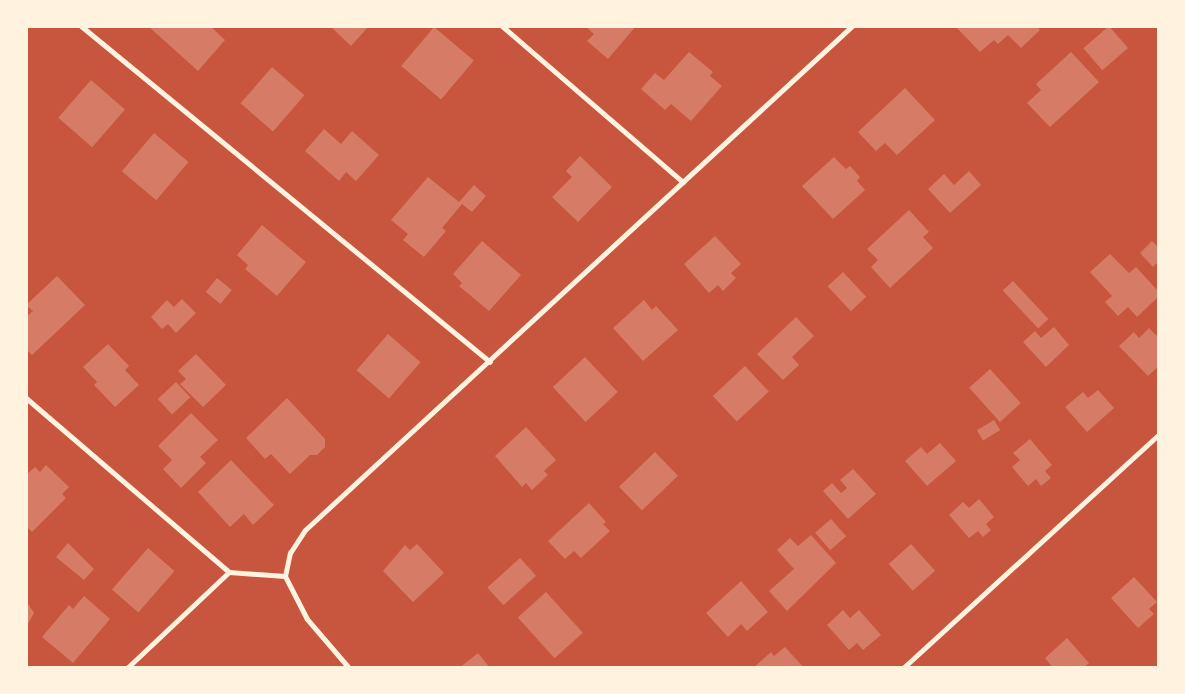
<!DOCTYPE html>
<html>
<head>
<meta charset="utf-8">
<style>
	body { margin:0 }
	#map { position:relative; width:1185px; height:694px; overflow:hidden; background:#c8553d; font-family:Bitter,serif }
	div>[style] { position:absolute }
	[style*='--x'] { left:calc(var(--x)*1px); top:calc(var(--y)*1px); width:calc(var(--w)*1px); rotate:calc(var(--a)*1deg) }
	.building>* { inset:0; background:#d67c66; transform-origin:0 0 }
	.minor>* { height:5px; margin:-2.5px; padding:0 2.5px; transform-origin:2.5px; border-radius:2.5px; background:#fff3e0 }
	span { translate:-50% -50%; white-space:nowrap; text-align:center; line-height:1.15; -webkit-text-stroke:4.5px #fff3e0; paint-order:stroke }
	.frame { position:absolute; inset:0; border:28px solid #fff3e0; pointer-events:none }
</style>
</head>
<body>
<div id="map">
	<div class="building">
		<i style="clip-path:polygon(148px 26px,210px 26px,225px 40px,198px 71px)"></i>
		<i style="clip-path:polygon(330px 26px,369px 26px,351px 46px)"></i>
		<i style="clip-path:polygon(585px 26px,636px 26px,608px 59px,587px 41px,594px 34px)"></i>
		<i style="clip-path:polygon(955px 26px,1036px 26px,1040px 30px,1021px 48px,1008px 35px,998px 44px,994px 40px,980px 52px)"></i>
		<i style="left:1109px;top:26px;width:29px;height:34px;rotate:49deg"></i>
		<i style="left:434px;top:27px;width:52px;height:51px;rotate:40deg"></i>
		<i style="clip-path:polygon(689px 52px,713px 72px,710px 76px,722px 86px,691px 121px,671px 104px,665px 110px,641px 89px,655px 73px,664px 80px)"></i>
		<i style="clip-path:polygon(1071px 52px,1099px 82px,1050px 127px,1027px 103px,1041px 90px,1036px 84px)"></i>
		<i style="left:272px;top:67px;width:43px;height:48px;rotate:41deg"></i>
		<i style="left:91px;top:80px;width:45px;height:50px;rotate:41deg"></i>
		<i style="clip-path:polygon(905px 88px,935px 120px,897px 155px,885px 143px,876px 151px,858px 132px)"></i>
		<i style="clip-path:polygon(324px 129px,341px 144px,352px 131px,379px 155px,356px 181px,346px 172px,339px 181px,305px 151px)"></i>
		<i style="left:154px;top:133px;width:45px;height:50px;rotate:40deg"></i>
		<i style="clip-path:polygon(580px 156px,612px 187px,578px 222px,552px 197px,572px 177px,566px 171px)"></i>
		<i style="clip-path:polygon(834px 157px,846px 169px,850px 166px,860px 177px,857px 181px,865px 190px,833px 219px,802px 186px)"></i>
		<i style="clip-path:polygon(969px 171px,981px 185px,950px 213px,928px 189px,944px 174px,954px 185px)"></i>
		<i style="clip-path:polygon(428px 177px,459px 202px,474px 185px,486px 196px,472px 212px,462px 204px,442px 228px,446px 231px,424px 257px,403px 240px,408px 234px,391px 220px)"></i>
		<i style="clip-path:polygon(909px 210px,929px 232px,923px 237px,933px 248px,890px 288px,871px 267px,878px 260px,867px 249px)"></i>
		<i style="clip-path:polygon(262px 225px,306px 262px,277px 296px,245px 269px,248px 265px,237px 255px)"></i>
		<i style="clip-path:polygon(715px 236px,741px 264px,731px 273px,736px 278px,723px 291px,718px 285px,709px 293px,684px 264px)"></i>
		<i style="clip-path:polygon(482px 241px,521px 275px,489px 311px,459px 286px,462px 283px,453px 274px)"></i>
		<i style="clip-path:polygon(1152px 241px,1159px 248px,1159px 261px,1153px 267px,1140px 253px)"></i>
		<i style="clip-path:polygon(1110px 254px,1129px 273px,1136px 267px,1159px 292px,1159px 296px,1137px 317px,1128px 307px,1118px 316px,1105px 302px,1112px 296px,1090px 272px)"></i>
		<i style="left:843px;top:272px;width:34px;height:21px;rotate:47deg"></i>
		<i style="clip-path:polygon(57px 276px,85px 305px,32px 355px,26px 349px,26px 317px,33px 311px,26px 305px)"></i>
		<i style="left:217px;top:278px;width:19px;height:18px;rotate:39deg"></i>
		<i style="left:1013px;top:281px;width:52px;height:14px;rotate:47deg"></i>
		<i style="clip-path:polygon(182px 299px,196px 313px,176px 333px,168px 324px,162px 329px,151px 317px,167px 300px,174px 307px)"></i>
		<i style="clip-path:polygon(644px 300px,652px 310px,656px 306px,678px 330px,643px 361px,613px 328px)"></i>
		<i style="clip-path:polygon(796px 317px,814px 336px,792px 357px,799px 365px,783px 380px,757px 354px)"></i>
		<i style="clip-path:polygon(1054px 327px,1069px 345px,1046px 367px,1023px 342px,1035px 331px,1041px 338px)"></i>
		<i style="clip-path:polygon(1149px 328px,1159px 338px,1159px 366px,1148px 376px,1119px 346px,1134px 332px,1139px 338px)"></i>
		<i style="left:388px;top:334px;width:43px;height:48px;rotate:41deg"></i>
		<i style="clip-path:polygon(108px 344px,129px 366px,125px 370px,139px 385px,115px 407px,94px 385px,97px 382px,83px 367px)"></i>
		<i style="clip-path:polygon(196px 354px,226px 385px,203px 407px,180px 384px,186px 379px,178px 371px)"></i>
		<i style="left:585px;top:357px;width:48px;height:44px;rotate:47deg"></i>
		<i style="left:745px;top:366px;width:35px;height:44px;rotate:47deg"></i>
		<i style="left:990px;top:369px;width:46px;height:28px;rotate:48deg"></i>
		<i style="left:176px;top:382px;width:21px;height:25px;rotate:47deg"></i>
		<i style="clip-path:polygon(1098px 390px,1114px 408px,1087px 432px,1065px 407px,1083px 392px,1088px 398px)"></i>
		<i style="clip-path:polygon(287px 398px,325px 439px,325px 447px,317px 455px,310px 455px,290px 474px,271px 454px,265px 459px,246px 438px)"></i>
		<i style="clip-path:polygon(191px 413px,218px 440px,200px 457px,206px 463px,181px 488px,163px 469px,172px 460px,158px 446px)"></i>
		<i style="left:994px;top:420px;width:12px;height:20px;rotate:59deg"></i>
		<i style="clip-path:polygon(526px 427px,556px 460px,544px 471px,548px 475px,532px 490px,526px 483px,522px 487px,495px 456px)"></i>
		<i style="clip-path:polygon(1030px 439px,1052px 465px,1045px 471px,1051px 478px,1041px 486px,1036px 479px,1028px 486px,1012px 467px,1020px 460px,1013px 453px)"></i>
		<i style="clip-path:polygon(940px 443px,956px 461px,927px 486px,905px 461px,921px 447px,927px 454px)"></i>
		<i style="left:655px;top:452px;width:33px;height:50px;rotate:46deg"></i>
		<i style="clip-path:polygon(231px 460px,274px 505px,253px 525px,244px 514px,230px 527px,198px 492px)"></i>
		<i style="clip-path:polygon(46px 465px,69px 487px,62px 494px,66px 498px,32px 532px,26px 526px,26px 475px,35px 467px,40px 472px)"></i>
		<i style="clip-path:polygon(853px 469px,876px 494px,848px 519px,823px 491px,832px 483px,841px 493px,847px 488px,840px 480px)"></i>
		<i style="clip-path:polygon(979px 499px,994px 517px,986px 524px,991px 530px,983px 537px,978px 531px,969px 538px,949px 515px,963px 502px,969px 508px)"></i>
		<i style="clip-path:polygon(589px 503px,606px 522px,603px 524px,610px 531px,581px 558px,574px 551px,565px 559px,548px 541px)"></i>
		<i style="left:831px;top:519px;width:23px;height:21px;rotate:49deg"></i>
		<i style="clip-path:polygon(811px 535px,836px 563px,787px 611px,769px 591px,794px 569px,777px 550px,790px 538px,798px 546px)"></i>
		<i style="clip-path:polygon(68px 543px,94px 569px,84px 580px,56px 557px)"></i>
		<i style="clip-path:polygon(417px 544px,444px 573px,413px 602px,383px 571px,405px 545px,410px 550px)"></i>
		<i style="left:911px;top:544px;width:36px;height:30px;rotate:48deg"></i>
		<i style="left:148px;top:548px;width:35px;height:55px;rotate:41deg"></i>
		<i style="left:520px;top:558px;width:24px;height:44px;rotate:48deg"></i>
		<i style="clip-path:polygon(1134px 577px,1157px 602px,1149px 609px,1154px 614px,1138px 628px,1111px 598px)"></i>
		<i style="clip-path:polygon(741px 581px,768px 612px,747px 631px,741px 624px,728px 637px,706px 613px)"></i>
		<i style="left:546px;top:592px;width:55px;height:38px;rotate:48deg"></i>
		<i style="clip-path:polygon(84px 596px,110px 619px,73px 663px,42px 637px,69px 605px,73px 609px)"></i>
		<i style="clip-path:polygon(26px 601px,34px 613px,26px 627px)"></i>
		<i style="clip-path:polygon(843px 610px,850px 618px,859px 610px,881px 635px,863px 650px,857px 643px,849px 650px,827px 625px)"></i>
		<i style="clip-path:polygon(1067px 638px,1089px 663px,1083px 668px,1053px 668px,1045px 658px)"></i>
		<i style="clip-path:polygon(785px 647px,804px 668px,753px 668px,771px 652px,774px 656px)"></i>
		<i style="clip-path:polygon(478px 653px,490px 668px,459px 668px)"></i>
	</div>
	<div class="minor">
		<i style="--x:81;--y:26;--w:529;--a:39.4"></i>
		<i style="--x:502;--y:26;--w:239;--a:40.8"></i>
		<i style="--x:26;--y:398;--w:267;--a:40.6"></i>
		<i style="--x:127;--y:668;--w:140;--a:-43.3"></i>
		<i style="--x:229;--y:572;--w:56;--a:4.1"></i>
		<i style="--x:349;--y:668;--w:65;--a:-130.6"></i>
		<i style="--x:307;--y:619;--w:48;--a:-117.1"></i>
		<i style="--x:285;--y:576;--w:24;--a:-78"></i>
		<i style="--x:290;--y:553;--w:27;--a:-57"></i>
		<i style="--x:305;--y:530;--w:744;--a:-42.66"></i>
		<i style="--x:903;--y:668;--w:347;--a:-42.4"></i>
	</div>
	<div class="frame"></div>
</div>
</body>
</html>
